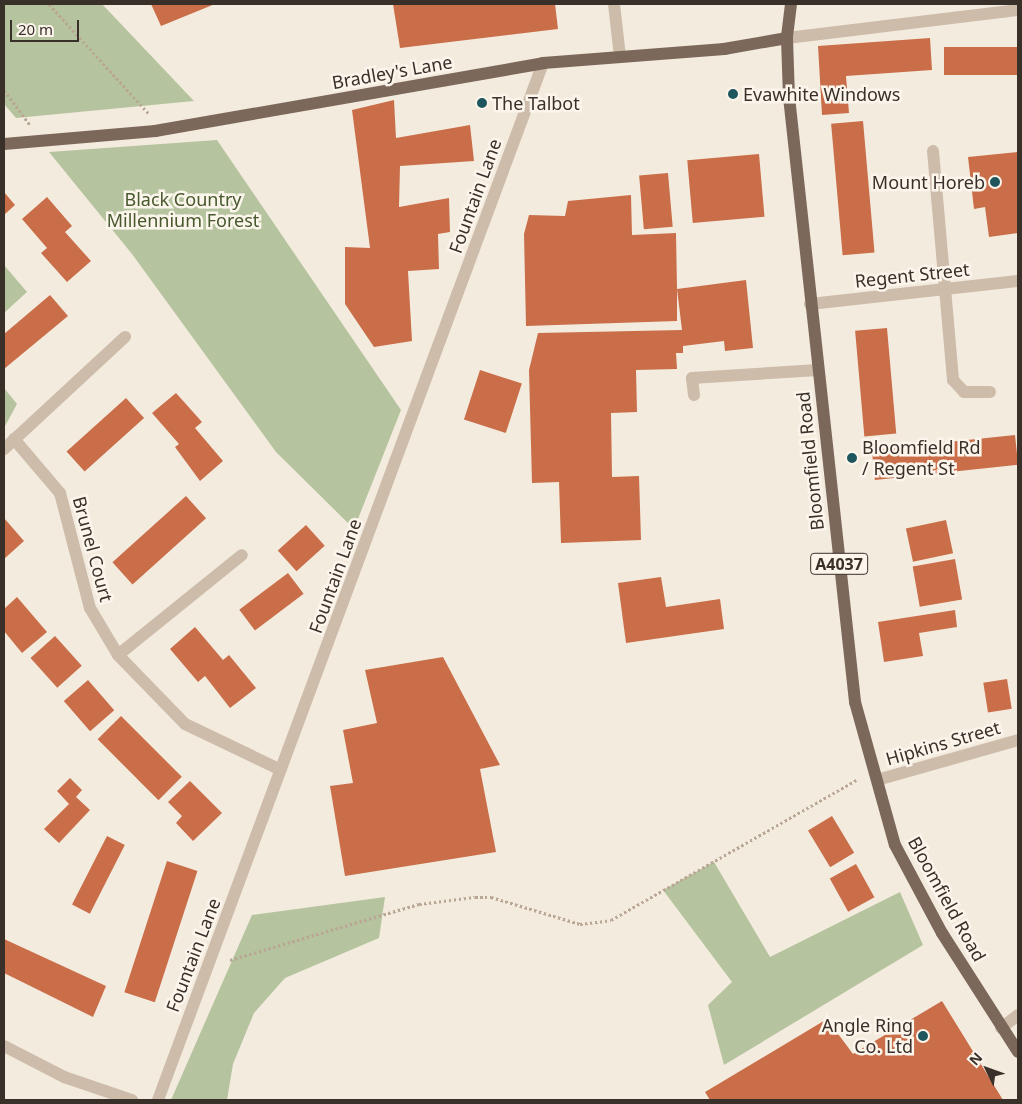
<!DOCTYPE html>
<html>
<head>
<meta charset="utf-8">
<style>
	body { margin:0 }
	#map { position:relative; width:1022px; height:1104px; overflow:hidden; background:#f4ebdf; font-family:"Noto Sans",sans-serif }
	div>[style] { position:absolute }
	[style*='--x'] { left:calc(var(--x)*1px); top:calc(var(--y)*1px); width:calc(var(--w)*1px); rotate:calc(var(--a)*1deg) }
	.green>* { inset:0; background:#b5c49e }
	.building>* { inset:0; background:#c96e48; transform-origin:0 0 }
	.path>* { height:3px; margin-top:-1.5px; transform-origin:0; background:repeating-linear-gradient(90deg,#b9a694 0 2.5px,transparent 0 5px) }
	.minor>* { height:12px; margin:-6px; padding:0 6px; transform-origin:6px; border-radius:6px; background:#cdbcaa }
	.major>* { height:12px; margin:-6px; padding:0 6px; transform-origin:6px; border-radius:6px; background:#7c685b }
	.dots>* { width:14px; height:14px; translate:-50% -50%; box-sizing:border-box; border:2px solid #fbf5ec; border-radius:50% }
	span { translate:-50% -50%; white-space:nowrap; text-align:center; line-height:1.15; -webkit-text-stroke:5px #fbf5ec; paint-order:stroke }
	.shield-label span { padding:1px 4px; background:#fbf5ec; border:1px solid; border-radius:4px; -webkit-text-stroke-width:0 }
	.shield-label { font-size:16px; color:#3a302a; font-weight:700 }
	.street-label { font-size:18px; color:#3a302a }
	.poi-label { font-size:18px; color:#3a302a }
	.left { translate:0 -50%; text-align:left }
	.right { translate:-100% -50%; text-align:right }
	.park-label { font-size:18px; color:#47592d }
	.frame { position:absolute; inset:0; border:5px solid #3a302a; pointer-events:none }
	.north { position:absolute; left:962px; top:1044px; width:50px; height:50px; -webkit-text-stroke:4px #fbf5ec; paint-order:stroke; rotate:312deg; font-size:14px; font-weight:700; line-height:20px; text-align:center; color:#3a302a }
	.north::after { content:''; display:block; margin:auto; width:18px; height:22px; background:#3a302a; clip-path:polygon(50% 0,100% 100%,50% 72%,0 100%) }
	.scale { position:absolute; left:10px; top:20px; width:69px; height:22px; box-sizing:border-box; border:2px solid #3a302a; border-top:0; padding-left:6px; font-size:15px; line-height:18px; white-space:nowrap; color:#3a302a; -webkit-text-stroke:4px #fbf5ec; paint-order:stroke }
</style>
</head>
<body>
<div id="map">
	<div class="green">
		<i style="clip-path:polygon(4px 4px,102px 4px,194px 101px,16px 118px,4px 104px)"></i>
		<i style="clip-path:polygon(217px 140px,401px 410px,354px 529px,276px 452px,132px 254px,49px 152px)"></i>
		<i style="clip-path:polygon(4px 265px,27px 292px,4px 313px)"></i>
		<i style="clip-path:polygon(4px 388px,17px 404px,4px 428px)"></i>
		<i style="clip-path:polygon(714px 862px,770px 957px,900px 892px,923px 945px,724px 1065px,708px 1005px,732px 982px,663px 890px)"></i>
		<i style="clip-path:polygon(385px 897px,379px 938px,285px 978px,254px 1013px,233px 1064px,227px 1100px,171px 1100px,252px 915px)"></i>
	</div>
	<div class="building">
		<i style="clip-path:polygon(151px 4px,215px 4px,161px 26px)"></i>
		<i style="clip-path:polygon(393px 4px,555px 4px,558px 29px,400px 48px)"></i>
		<i style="clip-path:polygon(930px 38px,932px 70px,846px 76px,849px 113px,822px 115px,818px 46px)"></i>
		<i style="left:1018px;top:47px;width:28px;height:74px;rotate:90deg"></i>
		<i style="clip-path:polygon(394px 100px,396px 138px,470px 125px,474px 161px,400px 166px,399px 207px,449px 198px,450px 232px,438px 234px,439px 269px,408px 271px,412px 341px,374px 347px,345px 304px,345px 247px,370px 248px,352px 110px)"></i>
		<i style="left:863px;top:121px;width:132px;height:32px;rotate:85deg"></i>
		<i style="clip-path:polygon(1018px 152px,1018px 233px,989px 237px,985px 207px,974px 209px,968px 157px)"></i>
		<i style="left:759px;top:154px;width:63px;height:72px;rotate:85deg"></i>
		<i style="left:668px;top:173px;width:54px;height:29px;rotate:85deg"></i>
		<i style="clip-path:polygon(4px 192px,15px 205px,4px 215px)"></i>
		<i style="clip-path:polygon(631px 195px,632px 235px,676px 233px,677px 289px,746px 280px,753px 348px,725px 351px,724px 341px,683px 346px,683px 353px,676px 353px,677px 369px,636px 370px,637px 412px,611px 413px,612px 477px,639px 476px,641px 540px,561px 543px,559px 482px,532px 483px,529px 370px,538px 333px,682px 330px,677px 289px,677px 321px,526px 326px,524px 234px,529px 215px,565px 216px,568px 201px)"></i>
		<i style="clip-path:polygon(47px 197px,72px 226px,65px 232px,91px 261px,67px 282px,41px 253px,47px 248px,22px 219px)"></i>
		<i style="clip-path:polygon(50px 295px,68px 316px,4px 369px,4px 334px)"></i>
		<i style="left:887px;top:328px;width:106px;height:32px;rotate:85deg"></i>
		<i style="left:480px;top:370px;width:44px;height:52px;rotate:18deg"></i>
		<i style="clip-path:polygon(176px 393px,202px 422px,195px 428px,223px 461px,200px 481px,175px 447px,179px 444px,152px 413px)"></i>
		<i style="left:126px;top:398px;width:27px;height:80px;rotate:48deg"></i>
		<i style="left:1015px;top:435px;width:30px;height:144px;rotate:84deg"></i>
		<i style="left:186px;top:496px;width:30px;height:99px;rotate:48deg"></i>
		<i style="clip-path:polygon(4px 518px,24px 541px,4px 559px)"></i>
		<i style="left:946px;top:520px;width:34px;height:41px;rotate:78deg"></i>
		<i style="left:306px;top:525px;width:28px;height:38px;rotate:48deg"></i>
		<i style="left:955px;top:559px;width:41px;height:43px;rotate:80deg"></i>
		<i style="left:288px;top:573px;width:26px;height:61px;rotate:53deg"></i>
		<i style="clip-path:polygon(661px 577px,666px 607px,720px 599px,724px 629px,626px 643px,618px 583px)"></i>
		<i style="clip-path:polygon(17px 597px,47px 632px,22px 653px,4px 631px,4px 609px)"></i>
		<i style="clip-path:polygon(955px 610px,957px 627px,919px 633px,923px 656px,884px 662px,878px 622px)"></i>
		<i style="clip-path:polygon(195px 627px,223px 660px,229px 655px,256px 688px,230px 708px,205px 676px,198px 682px,170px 649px)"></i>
		<i style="left:55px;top:636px;width:40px;height:33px;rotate:48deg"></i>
		<i style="clip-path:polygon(443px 657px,500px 765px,480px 769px,496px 852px,345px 876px,330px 786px,353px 783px,343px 730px,377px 723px,365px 670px)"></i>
		<i style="left:1007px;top:679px;width:30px;height:24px;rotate:81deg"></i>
		<i style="left:88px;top:680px;width:40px;height:32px;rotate:49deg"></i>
		<i style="left:121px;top:716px;width:86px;height:33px;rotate:45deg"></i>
		<i style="clip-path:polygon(70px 778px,82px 790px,76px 797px,90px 810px,59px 843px,44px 829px,69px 804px,57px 791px)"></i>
		<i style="clip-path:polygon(190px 781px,222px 813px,193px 841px,176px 823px,182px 816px,168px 802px)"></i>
		<i style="left:832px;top:816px;width:43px;height:28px;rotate:59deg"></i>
		<i style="left:107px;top:836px;width:20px;height:77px;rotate:27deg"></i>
		<i style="left:167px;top:861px;width:32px;height:138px;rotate:18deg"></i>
		<i style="left:856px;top:864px;width:38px;height:30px;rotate:61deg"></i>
		<i style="clip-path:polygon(4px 939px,106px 986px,93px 1017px,4px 973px)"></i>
		<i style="clip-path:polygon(942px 1001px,1003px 1100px,710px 1100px,705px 1092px,827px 1019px,853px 1054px)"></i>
	</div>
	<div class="path">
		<i style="--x:49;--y:4;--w:149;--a:47.7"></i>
		<i style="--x:4;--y:90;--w:44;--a:53.4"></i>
		<i style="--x:230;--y:960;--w:197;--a:-16.5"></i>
		<i style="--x:419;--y:904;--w:56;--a:-7.1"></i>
		<i style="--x:475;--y:897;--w:16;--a:0"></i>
		<i style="--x:491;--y:897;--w:93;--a:16.9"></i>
		<i style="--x:580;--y:924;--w:31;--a:-7"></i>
		<i style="--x:611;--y:920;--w:284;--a:-29.7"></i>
	</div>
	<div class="minor">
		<i style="--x:614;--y:4;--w:53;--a:83.5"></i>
		<i style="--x:787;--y:38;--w:233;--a:-6.9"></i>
		<i style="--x:933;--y:151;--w:230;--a:85"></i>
		<i style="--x:953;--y:380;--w:16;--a:47"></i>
		<i style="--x:964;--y:392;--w:26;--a:0"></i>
		<i style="--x:810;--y:304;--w:209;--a:-6.3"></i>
		<i style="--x:694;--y:395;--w:17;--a:-97"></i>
		<i style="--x:692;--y:378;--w:126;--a:-3.6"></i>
		<i style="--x:14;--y:439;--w:71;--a:49.6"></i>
		<i style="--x:60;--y:493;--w:119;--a:75.4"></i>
		<i style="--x:90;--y:608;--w:55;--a:59.2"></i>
		<i style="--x:118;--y:655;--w:96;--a:45.8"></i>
		<i style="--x:185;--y:724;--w:106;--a:25.6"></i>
		<i style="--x:4;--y:449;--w:165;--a:-42.8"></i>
		<i style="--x:118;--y:655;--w:159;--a:-38.9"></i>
		<i style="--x:877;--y:780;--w:147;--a:-15.8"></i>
		<i style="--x:1001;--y:1028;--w:21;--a:-37"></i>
		<i style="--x:4;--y:1046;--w:68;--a:27.3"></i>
		<i style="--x:64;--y:1077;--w:72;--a:18.7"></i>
		<i style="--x:158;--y:1100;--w:1106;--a:-69.63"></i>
	</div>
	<div class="major">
		<i style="--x:791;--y:4;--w:34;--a:97"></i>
		<i style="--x:787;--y:38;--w:59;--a:88.1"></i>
		<i style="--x:789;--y:97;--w:609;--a:83.77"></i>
		<i style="--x:855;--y:702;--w:148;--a:74.4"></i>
		<i style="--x:895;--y:845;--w:100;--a:61.9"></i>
		<i style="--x:942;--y:933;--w:141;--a:57.4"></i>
		<i style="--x:4;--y:144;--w:152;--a:-4.9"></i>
		<i style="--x:155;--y:131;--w:394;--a:-9.9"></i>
		<i style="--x:543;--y:63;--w:182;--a:-4.4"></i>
		<i style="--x:724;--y:49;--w:64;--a:-9.9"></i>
	</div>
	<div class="dots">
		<i style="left:733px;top:94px;background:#1e565d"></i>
		<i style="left:482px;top:103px;background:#1e565d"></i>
		<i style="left:995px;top:182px;background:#1e565d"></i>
		<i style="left:852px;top:458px;background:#1e565d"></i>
		<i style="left:923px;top:1036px;background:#1e565d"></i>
	</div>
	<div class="shield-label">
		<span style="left:839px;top:564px">A4037</span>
	</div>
	<div class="street-label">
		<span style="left:392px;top:72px;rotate:-10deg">Bradley's Lane</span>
		<span style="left:475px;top:196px;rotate:-70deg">Fountain Lane</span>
		<span style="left:912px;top:275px;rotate:-6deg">Regent Street</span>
		<span style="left:810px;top:461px;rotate:-96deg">Bloomfield Road</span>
		<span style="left:93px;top:549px;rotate:75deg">Brunel Court</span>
		<span style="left:335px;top:576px;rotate:-70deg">Fountain Lane</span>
		<span style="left:943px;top:743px;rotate:-16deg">Hipkins Street</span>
		<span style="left:947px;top:899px;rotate:61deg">Bloomfield Road</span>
		<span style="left:193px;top:955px;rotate:-69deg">Fountain Lane</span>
	</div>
	<div class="poi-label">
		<span class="left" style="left:743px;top:94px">Evawhite Windows</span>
		<span class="left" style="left:492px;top:103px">The Talbot</span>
		<span class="right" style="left:985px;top:182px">Mount Horeb</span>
		<span class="left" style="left:862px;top:458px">Bloomfield Rd<br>/ Regent St</span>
		<span class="right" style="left:913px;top:1036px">Angle Ring<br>Co. Ltd</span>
	</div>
	<div class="park-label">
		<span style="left:183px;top:210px">Black Country<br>Millennium Forest</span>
	</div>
	<div class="frame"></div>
	<div class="north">N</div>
	<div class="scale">20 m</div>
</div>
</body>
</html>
